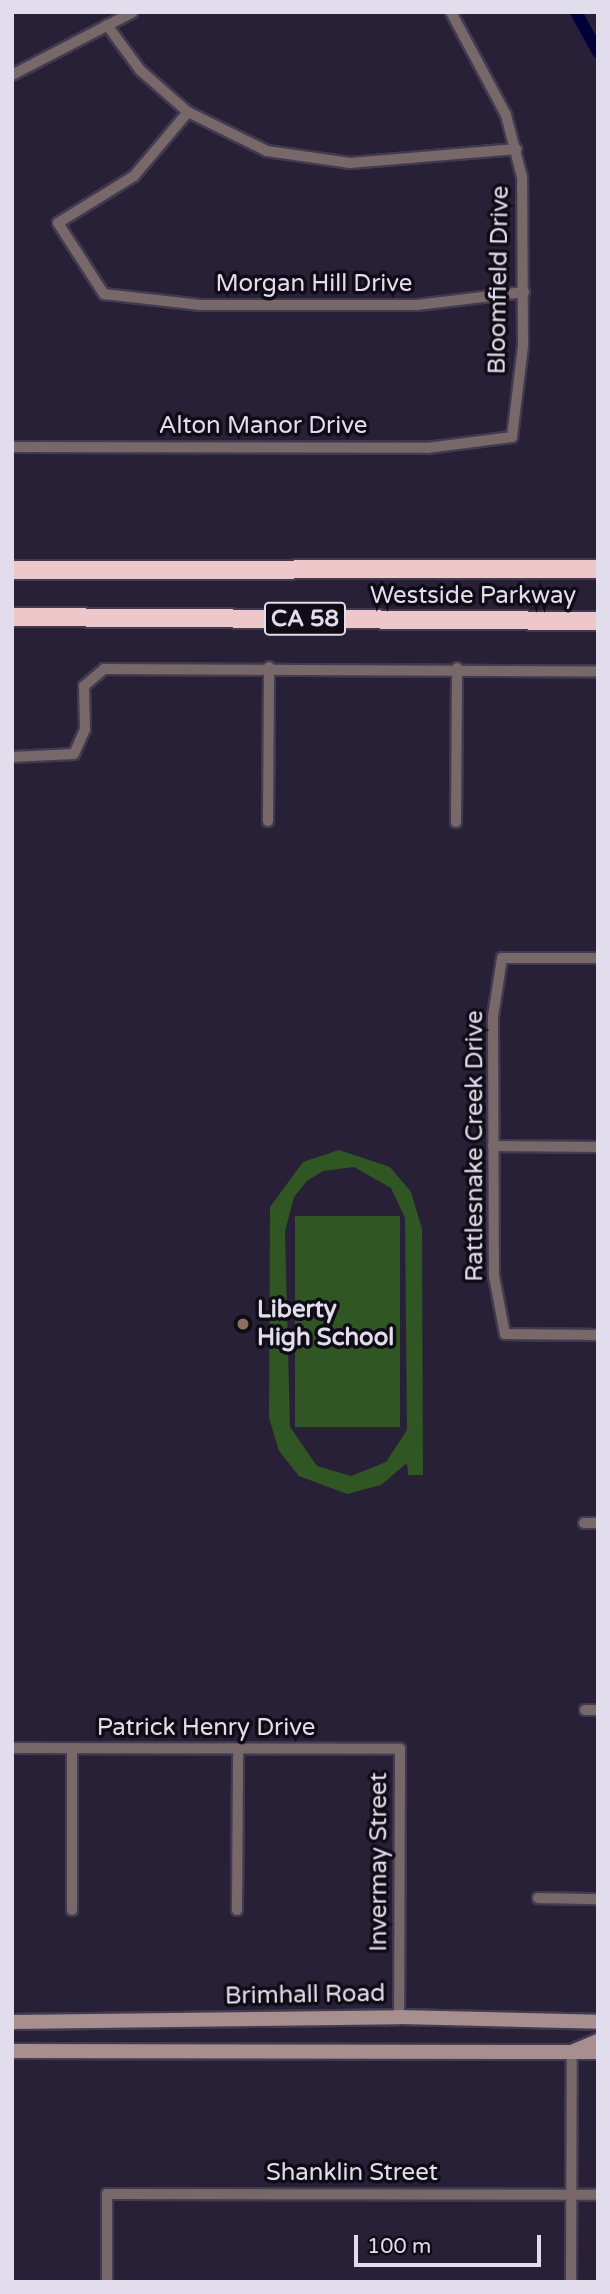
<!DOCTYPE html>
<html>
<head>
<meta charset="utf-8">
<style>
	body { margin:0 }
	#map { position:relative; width:610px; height:2294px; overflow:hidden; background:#282037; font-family:"Varela Round",sans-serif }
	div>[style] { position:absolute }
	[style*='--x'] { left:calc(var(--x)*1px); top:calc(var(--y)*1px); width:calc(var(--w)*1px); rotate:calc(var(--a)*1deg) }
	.green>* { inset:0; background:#2f5623; transform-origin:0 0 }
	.canal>* { height:12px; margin:-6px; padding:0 6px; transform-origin:6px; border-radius:6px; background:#000239 }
	.roads { filter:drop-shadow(2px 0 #423a50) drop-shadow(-2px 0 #423a50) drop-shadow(0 2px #423a50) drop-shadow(0 -2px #423a50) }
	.street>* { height:10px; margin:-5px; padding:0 5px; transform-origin:5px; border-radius:5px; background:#786869 }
	.secondary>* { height:14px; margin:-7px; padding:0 7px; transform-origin:7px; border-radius:7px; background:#a78f8f }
	.highway>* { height:18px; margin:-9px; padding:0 9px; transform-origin:9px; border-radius:9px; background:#edc7c9 }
	.dots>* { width:19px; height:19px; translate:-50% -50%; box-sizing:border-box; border:4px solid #0f0c16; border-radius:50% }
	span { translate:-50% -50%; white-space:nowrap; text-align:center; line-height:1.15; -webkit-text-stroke:7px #0f0c16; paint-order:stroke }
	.shield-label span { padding:2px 5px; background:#0f0c16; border:2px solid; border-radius:5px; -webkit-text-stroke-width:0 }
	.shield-label { font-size:23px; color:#e1ddec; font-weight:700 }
	.street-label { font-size:24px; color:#e1ddec }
	.poi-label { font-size:24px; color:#e1ddec; font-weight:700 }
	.left { translate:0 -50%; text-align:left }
	.frame { position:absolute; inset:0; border:14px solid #e1ddec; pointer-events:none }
	.scale { position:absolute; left:354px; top:2235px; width:187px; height:32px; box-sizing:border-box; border:4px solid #e1ddec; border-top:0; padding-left:9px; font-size:21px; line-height:24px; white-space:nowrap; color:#e1ddec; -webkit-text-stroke:5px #0f0c16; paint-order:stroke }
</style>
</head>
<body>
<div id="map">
	<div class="green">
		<i style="clip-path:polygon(evenodd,339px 1150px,390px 1167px,411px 1192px,422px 1229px,423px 1475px,408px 1475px,407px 1463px,381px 1485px,347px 1494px,299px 1476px,279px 1451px,269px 1418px,270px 1207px,303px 1162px,339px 1150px,354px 1167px,391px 1188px,405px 1218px,407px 1430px,386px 1462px,351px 1476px,317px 1466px,290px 1427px,285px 1231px,294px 1197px,307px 1181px,323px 1171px,354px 1167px)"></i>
		<i style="left:400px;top:1216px;width:211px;height:105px;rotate:90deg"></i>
	</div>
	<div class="canal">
		<i style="--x:576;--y:12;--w:46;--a:61.2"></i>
	</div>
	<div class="roads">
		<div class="street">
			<i style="--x:107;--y:25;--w:56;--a:53.7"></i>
			<i style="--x:140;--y:70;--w:64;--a:41.2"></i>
			<i style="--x:188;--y:112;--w:88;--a:26.3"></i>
			<i style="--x:267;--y:151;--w:84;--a:8.2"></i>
			<i style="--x:350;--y:163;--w:167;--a:-4.8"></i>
			<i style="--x:12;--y:75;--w:136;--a:-27.5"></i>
			<i style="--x:188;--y:112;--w:84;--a:130.2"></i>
			<i style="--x:134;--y:176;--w:89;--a:148.3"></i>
			<i style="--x:58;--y:223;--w:85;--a:57.1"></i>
			<i style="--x:104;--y:294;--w:97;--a:6.5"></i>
			<i style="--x:200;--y:305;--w:217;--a:0"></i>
			<i style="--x:417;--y:305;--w:108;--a:-6.9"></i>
			<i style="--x:12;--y:447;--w:415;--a:0.1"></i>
			<i style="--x:427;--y:448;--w:86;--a:-7.4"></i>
			<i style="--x:512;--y:437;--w:92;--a:-83.1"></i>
			<i style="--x:523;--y:346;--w:169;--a:-90.3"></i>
			<i style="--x:522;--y:177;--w:64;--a:-104.5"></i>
			<i style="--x:506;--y:115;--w:117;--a:-118.1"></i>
			<i style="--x:12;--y:757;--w:62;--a:-2.8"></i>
			<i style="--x:74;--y:754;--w:27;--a:-66"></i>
			<i style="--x:85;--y:729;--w:43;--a:-91.3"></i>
			<i style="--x:84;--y:686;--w:26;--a:-40"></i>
			<i style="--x:104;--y:669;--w:494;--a:0.3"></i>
			<i style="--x:268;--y:821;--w:154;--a:-89.6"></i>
			<i style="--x:456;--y:822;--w:154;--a:-89.6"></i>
			<i style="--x:598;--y:958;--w:96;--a:180"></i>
			<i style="--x:502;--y:958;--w:60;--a:98.7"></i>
			<i style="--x:493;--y:1017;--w:259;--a:89.8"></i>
			<i style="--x:494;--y:1276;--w:59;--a:79.3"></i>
			<i style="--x:505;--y:1334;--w:93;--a:0.6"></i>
			<i style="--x:493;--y:1146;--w:105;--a:0.5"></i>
			<i style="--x:584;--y:1523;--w:14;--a:0"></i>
			<i style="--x:585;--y:1710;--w:13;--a:0"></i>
			<i style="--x:12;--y:1748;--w:388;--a:0.1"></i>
			<i style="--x:400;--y:1749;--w:268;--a:90.2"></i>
			<i style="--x:538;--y:1898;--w:60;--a:1"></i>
			<i style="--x:72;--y:1910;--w:162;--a:-90"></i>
			<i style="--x:237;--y:1910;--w:161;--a:-89.6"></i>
			<i style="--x:107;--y:2282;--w:88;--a:-90"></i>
			<i style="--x:107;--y:2194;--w:491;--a:0.1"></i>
			<i style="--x:571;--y:2282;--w:230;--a:-89.8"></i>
		</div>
		<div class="secondary">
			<i style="--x:12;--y:2022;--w:387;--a:-0.7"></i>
			<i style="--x:399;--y:2017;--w:199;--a:1.4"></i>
			<i style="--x:12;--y:2051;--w:586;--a:0.1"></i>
			<i style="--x:574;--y:2051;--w:26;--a:-23"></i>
		</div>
		<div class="highway">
			<i style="--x:12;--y:570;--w:586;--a:-0.1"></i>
			<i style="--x:12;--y:617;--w:586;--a:0.39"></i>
		</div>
	</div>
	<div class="dots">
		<i style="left:243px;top:1324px;background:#8d6e63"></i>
	</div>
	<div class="shield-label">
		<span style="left:305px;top:619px">CA 58</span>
	</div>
	<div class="street-label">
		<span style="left:499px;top:280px;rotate:-89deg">Bloomfield Drive</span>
		<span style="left:314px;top:284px">Morgan Hill Drive</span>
		<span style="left:263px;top:426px">Alton Manor Drive</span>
		<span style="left:473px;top:596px">Westside Parkway</span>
		<span style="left:475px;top:1146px;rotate:-90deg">Rattlesnake Creek Drive</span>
		<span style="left:206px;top:1728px">Patrick Henry Drive</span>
		<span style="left:379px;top:1862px;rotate:-90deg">Invermay Street</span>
		<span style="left:305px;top:1995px;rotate:-1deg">Brimhall Road</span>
		<span style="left:352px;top:2173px">Shanklin Street</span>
	</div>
	<div class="poi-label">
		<span class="left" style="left:257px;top:1324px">Liberty<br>High School</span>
	</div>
	<div class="frame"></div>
	<div class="scale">100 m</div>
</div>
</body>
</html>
